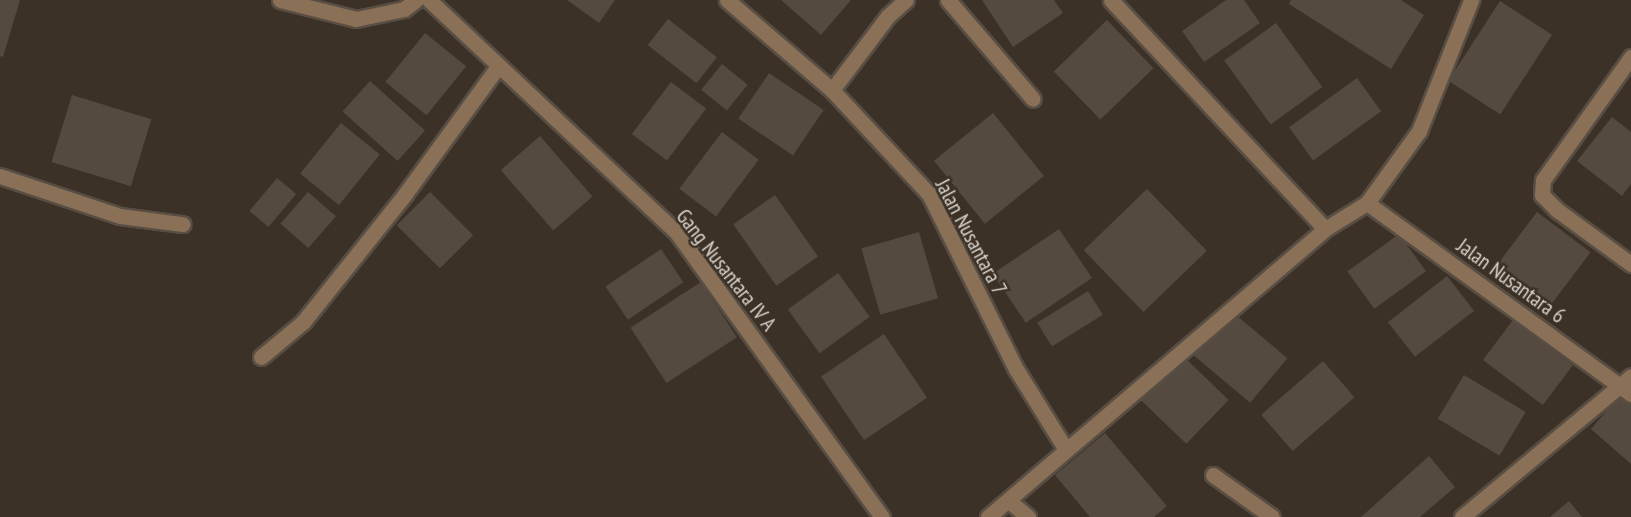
<!DOCTYPE html>
<html>
<head>
<meta charset="utf-8">
<style>
	body { margin:0 }
	#map { position:relative; width:1631px; height:517px; overflow:hidden; background:#3b3126; font-family:"PT Sans Narrow",sans-serif }
	div>[style] { position:absolute }
	[style*='--x'] { left:calc(var(--x)*1px); top:calc(var(--y)*1px); width:calc(var(--w)*1px); rotate:calc(var(--a)*1deg) }
	.building>* { inset:0; background:#554a3f; transform-origin:0 0 }
	.roads { filter:drop-shadow(2px 0 #584e44) drop-shadow(-2px 0 #584e44) drop-shadow(0 2px #584e44) drop-shadow(0 -2px #584e44) }
	.minor>* { height:15px; margin:-7.5px; padding:0 7.5px; transform-origin:7.5px; border-radius:7.5px; background:#8a7056 }
	span { translate:-50% -50%; white-space:nowrap; text-align:center; line-height:1.15; -webkit-text-stroke:5px #3b3126; paint-order:stroke }
	.street-label { font-size:21px; color:#dad4cd }
</style>
</head>
<body>
<div id="map">
	<div class="building">
		<i style="clip-path:polygon(0 0,20px 0,3px 57px,0 56px)"></i>
		<i style="clip-path:polygon(567px 0,615px 0,599px 23px)"></i>
		<i style="clip-path:polygon(781px 0,851px 0,821px 35px)"></i>
		<i style="clip-path:polygon(982px 0,1054px 0,1063px 13px,1013px 47px)"></i>
		<i style="clip-path:polygon(1226px 0,1244px 0,1260px 23px,1204px 62px,1182px 31px)"></i>
		<i style="clip-path:polygon(1291px 0,1401px 0,1424px 15px,1391px 69px,1289px 4px)"></i>
		<i style="left:1500px;top:1px;width:62px;height:95px;rotate:33deg"></i>
		<i style="left:668px;top:19px;width:62px;height:33px;rotate:38deg"></i>
		<i style="left:1107px;top:20px;width:67px;height:74px;rotate:46deg"></i>
		<i style="left:1276px;top:23px;width:79px;height:64px;rotate:54deg"></i>
		<i style="left:425px;top:33px;width:53px;height:63px;rotate:39deg"></i>
		<i style="left:722px;top:64px;width:33px;height:33px;rotate:39deg"></i>
		<i style="left:769px;top:73px;width:66px;height:55px;rotate:34deg"></i>
		<i style="left:1357px;top:78px;width:41px;height:84px;rotate:54deg"></i>
		<i style="left:370px;top:81px;width:74px;height:41px;rotate:42deg"></i>
		<i style="left:671px;top:82px;width:44px;height:65px;rotate:37deg"></i>
		<i style="left:72px;top:95px;width:83px;height:70px;rotate:17deg"></i>
		<i style="left:993px;top:113px;width:81px;height:76px;rotate:51deg"></i>
		<i style="clip-path:polygon(1612px 117px,1631px 132px,1631px 184px,1622px 196px,1577px 161px)"></i>
		<i style="left:341px;top:123px;width:50px;height:65px;rotate:39deg"></i>
		<i style="left:722px;top:132px;width:46px;height:71px;rotate:37deg"></i>
		<i style="left:540px;top:136px;width:80px;height:52px;rotate:49deg"></i>
		<i style="left:277px;top:178px;width:25px;height:43px;rotate:40deg"></i>
		<i style="left:1147px;top:189px;width:86px;height:88px;rotate:46deg"></i>
		<i style="left:308px;top:192px;width:37px;height:42px;rotate:41deg"></i>
		<i style="left:430px;top:192px;width:61px;height:47px;rotate:45deg"></i>
		<i style="left:775px;top:195px;width:75px;height:51px;rotate:55deg"></i>
		<i style="left:1537px;top:212px;width:67px;height:73px;rotate:37deg"></i>
		<i style="left:1059px;top:229px;width:59px;height:80px;rotate:56deg"></i>
		<i style="left:919px;top:232px;width:69px;height:60px;rotate:74deg"></i>
		<i style="left:1399px;top:234px;width:46px;height:64px;rotate:54deg"></i>
		<i style="left:661px;top:249px;width:40px;height:67px;rotate:56deg"></i>
		<i style="left:838px;top:273px;width:54px;height:62px;rotate:54deg"></i>
		<i style="left:1447px;top:276px;width:44px;height:75px;rotate:52deg"></i>
		<i style="left:701px;top:282px;width:66px;height:84px;rotate:57deg"></i>
		<i style="left:1088px;top:291px;width:28px;height:60px;rotate:58deg"></i>
		<i style="left:1230px;top:310px;width:75px;height:58px;rotate:40deg"></i>
		<i style="left:1513px;top:320px;width:75px;height:50px;rotate:37deg"></i>
		<i style="left:884px;top:334px;width:77px;height:76px;rotate:56deg"></i>
		<i style="left:1179px;top:352px;width:69px;height:61px;rotate:44deg"></i>
		<i style="left:1323px;top:361px;width:48px;height:82px;rotate:49deg"></i>
		<i style="left:1464px;top:375px;width:72px;height:51px;rotate:31deg"></i>
		<i style="clip-path:polygon(1620px 395px,1631px 404px,1631px 464px,1591px 429px)"></i>
		<i style="clip-path:polygon(1105px 433px,1167px 506px,1154px 517px,1090px 517px,1055px 475px)"></i>
		<i style="clip-path:polygon(1429px 456px,1455px 487px,1420px 517px,1361px 517px)"></i>
		<i style="clip-path:polygon(1569px 501px,1582px 517px,1550px 517px)"></i>
	</div>
	<div class="roads">
		<div class="minor">
			<i style="--x:280;--y:0;--w:78;--a:14"></i>
			<i style="--x:356;--y:19;--w:49;--a:-11.8"></i>
			<i style="--x:404;--y:9;--w:15;--a:-37"></i>
			<i style="--x:429;--y:0;--w:340;--a:43.2"></i>
			<i style="--x:677;--y:233;--w:350;--a:54.2"></i>
			<i style="--x:727;--y:0;--w:138;--a:40.6"></i>
			<i style="--x:832;--y:90;--w:142;--a:47"></i>
			<i style="--x:929;--y:194;--w:195;--a:63.6"></i>
			<i style="--x:1016;--y:369;--w:93;--a:58.2"></i>
			<i style="--x:948;--y:0;--w:130;--a:49.4"></i>
			<i style="--x:1111;--y:0;--w:313;--a:46.9"></i>
			<i style="--x:1631;--y:57;--w:151;--a:125.6"></i>
			<i style="--x:1543;--y:180;--w:15;--a:94"></i>
			<i style="--x:1542;--y:195;--w:21;--a:45"></i>
			<i style="--x:1557;--y:210;--w:92;--a:36.1"></i>
			<i style="--x:832;--y:90;--w:93;--a:-52.9"></i>
			<i style="--x:888;--y:16;--w:24;--a:-42"></i>
			<i style="--x:0;--y:176;--w:126;--a:18.4"></i>
			<i style="--x:120;--y:216;--w:63;--a:7.4"></i>
			<i style="--x:1367;--y:203;--w:326;--a:35.9"></i>
			<i style="--x:261;--y:357;--w:55;--a:-39.8"></i>
			<i style="--x:303;--y:322;--w:164;--a:-51.4"></i>
			<i style="--x:405;--y:194;--w:156;--a:-53.9"></i>
			<i style="--x:1213;--y:475;--w:72;--a:35.4"></i>
			<i style="--x:1009;--y:501;--w:25;--a:40"></i>
			<i style="--x:988;--y:517;--w:443;--a:-40.5"></i>
			<i style="--x:1325;--y:229;--w:49;--a:-31.8"></i>
			<i style="--x:1367;--y:203;--w:89;--a:-54.2"></i>
			<i style="--x:1419;--y:131;--w:141;--a:-68.3"></i>
			<i style="--x:1462;--y:517;--w:220;--a:-39.8"></i>
		</div>
	</div>
	<div class="street-label">
		<span style="left:971px;top:237px;rotate:62deg">Jalan Nusantara 7</span>
		<span style="left:726px;top:270px;rotate:52deg">Gang Nusantara IV A</span>
		<span style="left:1511px;top:281px;rotate:36deg">Jalan Nusantara 6</span>
	</div>
</div>
</body>
</html>
